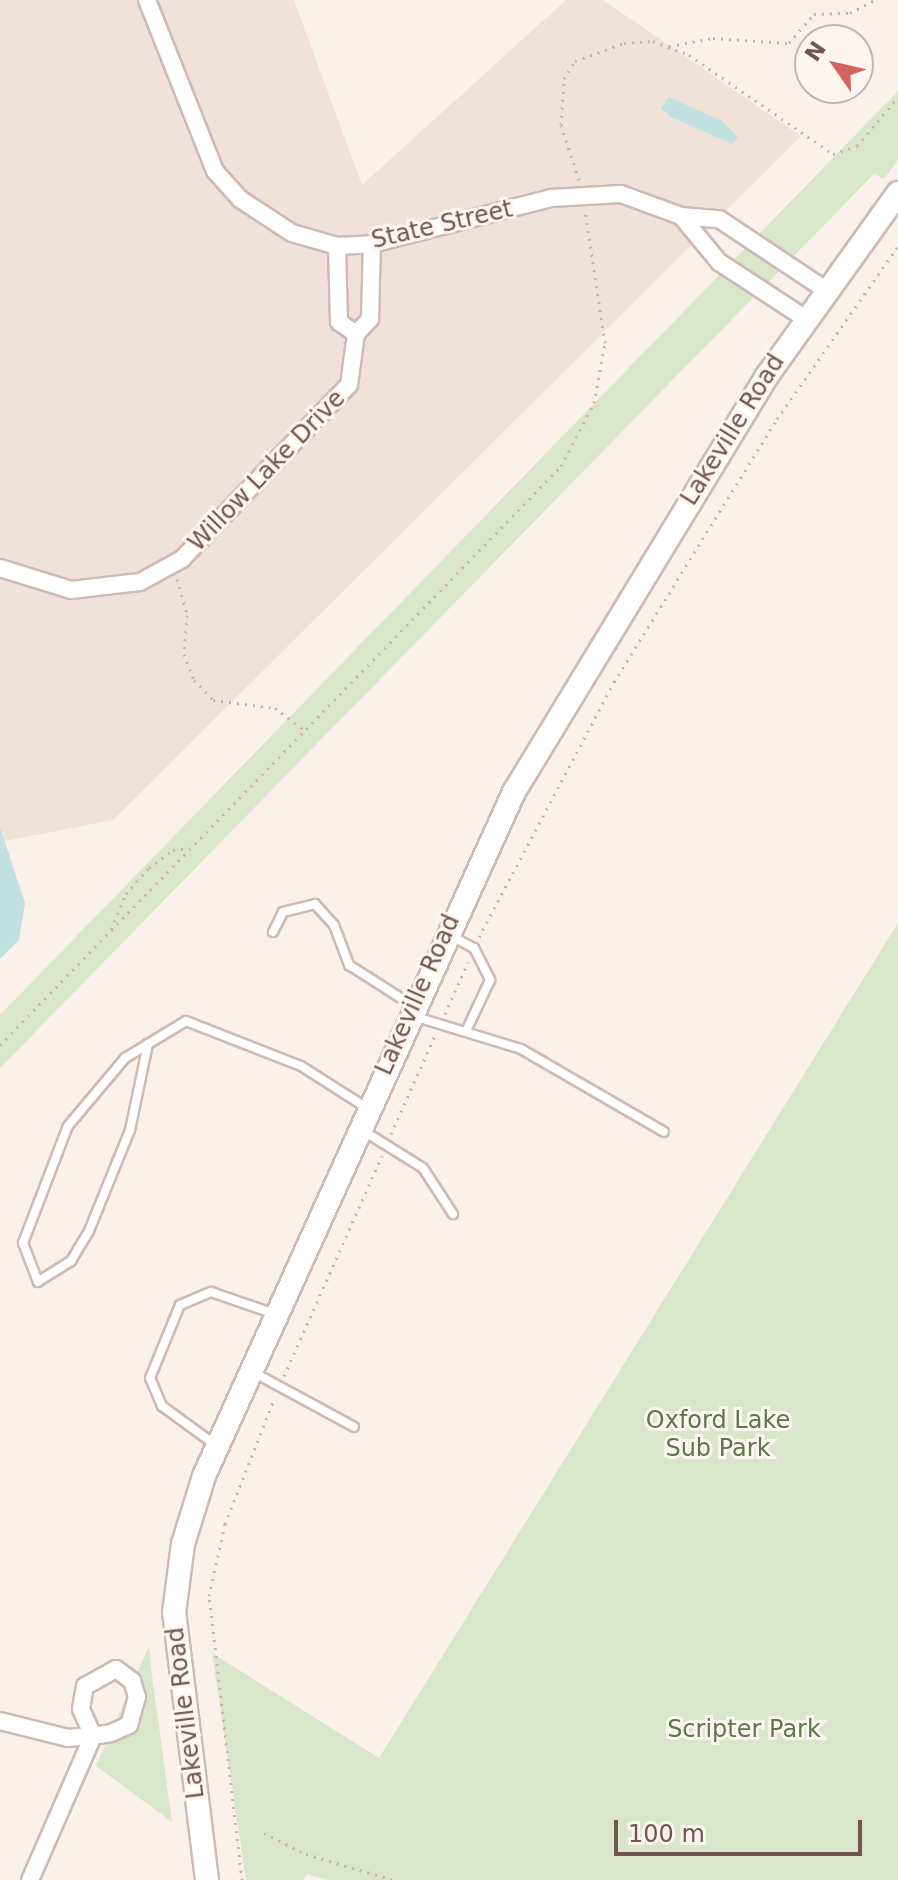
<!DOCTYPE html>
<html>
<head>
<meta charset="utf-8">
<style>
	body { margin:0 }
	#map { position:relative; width:898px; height:1880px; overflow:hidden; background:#faf1ea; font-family:"DejaVu Sans",sans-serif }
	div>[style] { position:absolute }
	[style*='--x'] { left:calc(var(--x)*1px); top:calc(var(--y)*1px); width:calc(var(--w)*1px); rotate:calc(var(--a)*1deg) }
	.residential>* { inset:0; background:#f1e2d9 }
	.green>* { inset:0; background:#dae6ca }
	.water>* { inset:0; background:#c1e1e0 }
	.path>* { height:3px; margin-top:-1.5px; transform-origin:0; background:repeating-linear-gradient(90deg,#d1b0a8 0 2px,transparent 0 8px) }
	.roads { filter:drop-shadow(2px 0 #cdbab4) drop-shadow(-2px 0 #cdbab4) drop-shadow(0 2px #cdbab4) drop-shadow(0 -2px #cdbab4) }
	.lane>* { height:8px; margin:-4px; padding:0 4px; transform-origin:4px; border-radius:4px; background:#fff }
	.street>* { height:16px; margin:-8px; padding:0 8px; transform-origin:8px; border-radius:8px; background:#fff }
	.secondary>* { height:22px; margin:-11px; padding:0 11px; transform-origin:11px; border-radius:11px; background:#fff }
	span { translate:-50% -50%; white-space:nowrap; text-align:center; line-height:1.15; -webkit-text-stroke:6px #fdf5f0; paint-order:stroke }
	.street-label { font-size:24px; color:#715650 }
	.park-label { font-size:24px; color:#5e764a }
	.north { position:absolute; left:794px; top:24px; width:80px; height:80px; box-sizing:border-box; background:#fdf5f0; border:2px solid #c5b5b0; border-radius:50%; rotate:304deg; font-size:22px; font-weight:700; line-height:32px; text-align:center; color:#715650 }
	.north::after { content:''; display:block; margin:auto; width:28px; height:36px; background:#d3645f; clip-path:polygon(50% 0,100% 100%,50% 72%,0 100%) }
	.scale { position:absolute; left:614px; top:1820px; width:248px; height:36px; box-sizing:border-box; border:4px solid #715650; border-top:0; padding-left:10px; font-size:24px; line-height:28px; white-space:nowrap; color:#715650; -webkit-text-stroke:6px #fdf5f0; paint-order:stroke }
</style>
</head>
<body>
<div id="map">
	<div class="residential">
		<i style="clip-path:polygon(0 0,294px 0,362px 185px,566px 0,603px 0,801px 136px,113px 820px,0 842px)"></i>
	</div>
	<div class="green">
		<i style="clip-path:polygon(898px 91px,898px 160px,884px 179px,874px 174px,0 1068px,0 1015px)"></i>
		<i style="clip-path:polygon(898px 923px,898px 1880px,328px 1880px,307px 1874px,303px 1880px,246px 1880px,212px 1653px,379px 1758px)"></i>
		<i style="clip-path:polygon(149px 1646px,152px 1675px,172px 1822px,96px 1766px)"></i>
	</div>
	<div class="water">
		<i style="clip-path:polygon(669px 97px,722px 121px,738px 137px,732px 144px,671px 117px,661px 108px)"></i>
		<i style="clip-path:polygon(0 827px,25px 903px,19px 940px,0 959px)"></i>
	</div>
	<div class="path">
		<i style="--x:669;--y:46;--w:45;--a:-10.3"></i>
		<i style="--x:713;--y:38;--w:76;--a:3.8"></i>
		<i style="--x:789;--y:43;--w:38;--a:-49"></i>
		<i style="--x:814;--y:14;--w:36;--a:-2"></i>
		<i style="--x:850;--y:13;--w:27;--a:-28"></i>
		<i style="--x:579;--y:180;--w:58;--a:-108.1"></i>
		<i style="--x:561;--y:125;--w:46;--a:-86.3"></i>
		<i style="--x:564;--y:79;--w:21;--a:-59"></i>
		<i style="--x:575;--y:61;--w:52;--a:-20.2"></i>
		<i style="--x:624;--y:43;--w:29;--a:-4"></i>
		<i style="--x:653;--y:41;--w:39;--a:21"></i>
		<i style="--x:689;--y:55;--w:175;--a:34.5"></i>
		<i style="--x:833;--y:154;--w:25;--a:-18"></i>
		<i style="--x:857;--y:146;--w:64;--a:-50.1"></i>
		<i style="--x:177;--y:579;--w:37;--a:74"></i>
		<i style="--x:187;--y:615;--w:39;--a:94"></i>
		<i style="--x:184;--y:654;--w:28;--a:69"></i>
		<i style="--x:194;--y:680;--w:28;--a:46"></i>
		<i style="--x:213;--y:700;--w:63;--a:7.4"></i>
		<i style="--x:275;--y:708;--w:36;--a:37"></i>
		<i style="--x:111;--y:929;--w:38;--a:-67"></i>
		<i style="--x:126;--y:894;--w:35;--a:-49"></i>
		<i style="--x:149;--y:868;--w:30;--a:-37"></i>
		<i style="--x:173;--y:850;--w:17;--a:-7"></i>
		<i style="--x:479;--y:937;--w:289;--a:-62.1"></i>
		<i style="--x:614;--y:682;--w:309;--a:-58.2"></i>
		<i style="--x:777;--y:419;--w:211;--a:-55"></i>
		<i style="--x:445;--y:1014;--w:57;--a:-66.1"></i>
		<i style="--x:0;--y:1045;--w:806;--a:-45.9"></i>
		<i style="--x:561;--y:466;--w:71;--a:-62.4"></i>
		<i style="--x:594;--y:403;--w:61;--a:-79.6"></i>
		<i style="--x:605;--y:343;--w:134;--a:-98.6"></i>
		<i style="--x:391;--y:1134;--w:108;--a:-66"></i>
		<i style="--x:284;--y:1376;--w:241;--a:-66"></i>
		<i style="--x:264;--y:1833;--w:47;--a:26.6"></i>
		<i style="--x:306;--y:1854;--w:91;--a:16.6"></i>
		<i style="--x:242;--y:1880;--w:286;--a:-96.6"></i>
		<i style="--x:209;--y:1596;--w:74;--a:-77.5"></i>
		<i style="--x:225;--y:1524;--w:136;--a:-68.5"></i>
	</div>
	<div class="roads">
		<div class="lane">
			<i style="--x:273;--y:932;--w:22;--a:-63"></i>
			<i style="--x:283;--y:912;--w:33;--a:-14"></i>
			<i style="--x:315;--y:904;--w:28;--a:48"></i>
			<i style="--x:334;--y:925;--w:43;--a:69.4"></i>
			<i style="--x:349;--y:965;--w:76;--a:32.6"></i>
			<i style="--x:453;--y:937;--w:24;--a:28"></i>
			<i style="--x:474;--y:948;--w:36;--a:63"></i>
			<i style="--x:490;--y:980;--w:54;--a:115.1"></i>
			<i style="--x:413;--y:1016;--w:113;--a:17"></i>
			<i style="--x:521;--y:1049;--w:165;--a:30.1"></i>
			<i style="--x:148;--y:1044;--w:88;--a:101.8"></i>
			<i style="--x:130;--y:1130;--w:109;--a:112.1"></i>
			<i style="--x:89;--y:1231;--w:35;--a:121"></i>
			<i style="--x:71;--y:1261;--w:39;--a:148"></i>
			<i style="--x:38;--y:1282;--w:42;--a:-111"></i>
			<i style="--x:23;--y:1243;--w:125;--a:-69"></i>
			<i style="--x:68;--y:1126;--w:89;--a:-50"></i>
			<i style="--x:125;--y:1058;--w:27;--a:-31"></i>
			<i style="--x:148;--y:1044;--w:44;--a:-31.2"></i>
			<i style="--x:186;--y:1021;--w:123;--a:21.4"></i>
			<i style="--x:301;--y:1066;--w:78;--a:32.5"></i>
			<i style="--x:362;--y:1130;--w:72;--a:31.9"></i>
			<i style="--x:423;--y:1168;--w:55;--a:56.9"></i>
			<i style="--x:251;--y:1371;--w:117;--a:28.5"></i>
			<i style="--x:217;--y:1446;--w:68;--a:-144"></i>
			<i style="--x:162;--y:1406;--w:30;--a:-113"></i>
			<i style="--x:150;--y:1378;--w:79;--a:-67.7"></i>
			<i style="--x:180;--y:1305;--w:34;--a:-23"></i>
			<i style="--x:211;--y:1292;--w:68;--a:19"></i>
		</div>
		<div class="street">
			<i style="--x:147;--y:0;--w:184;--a:68.3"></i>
			<i style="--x:215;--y:171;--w:38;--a:48"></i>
			<i style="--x:240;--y:199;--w:62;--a:33.2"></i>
			<i style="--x:292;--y:233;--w:47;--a:16.1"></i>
			<i style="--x:337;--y:246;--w:35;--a:-3"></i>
			<i style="--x:372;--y:244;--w:185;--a:-14.4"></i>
			<i style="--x:551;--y:198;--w:70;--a:-3.3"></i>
			<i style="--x:621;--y:194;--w:64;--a:20.1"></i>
			<i style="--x:681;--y:216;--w:38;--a:5"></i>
			<i style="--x:719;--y:219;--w:128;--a:33.6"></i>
			<i style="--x:681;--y:216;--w:60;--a:50.4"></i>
			<i style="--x:719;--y:262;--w:104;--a:33.2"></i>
			<i style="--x:337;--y:246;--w:76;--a:88.5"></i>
			<i style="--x:339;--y:322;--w:21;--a:35"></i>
			<i style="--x:0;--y:568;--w:74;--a:17.2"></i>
			<i style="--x:71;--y:590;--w:69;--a:-6.6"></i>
			<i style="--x:140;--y:582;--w:48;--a:-28.7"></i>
			<i style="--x:182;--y:559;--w:241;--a:-46.2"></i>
			<i style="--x:349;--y:385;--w:51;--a:-82.2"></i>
			<i style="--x:356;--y:334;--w:21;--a:-47"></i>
			<i style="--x:370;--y:319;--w:75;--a:-88.5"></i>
			<i style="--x:0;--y:1721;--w:70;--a:14"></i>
			<i style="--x:68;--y:1738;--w:25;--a:-5"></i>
			<i style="--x:93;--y:1736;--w:18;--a:-9"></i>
			<i style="--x:111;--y:1733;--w:20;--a:-24"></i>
			<i style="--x:129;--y:1725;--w:29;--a:-74"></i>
			<i style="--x:137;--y:1697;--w:17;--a:-107"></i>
			<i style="--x:132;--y:1681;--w:20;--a:-143"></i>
			<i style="--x:116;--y:1669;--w:35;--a:151"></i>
			<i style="--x:85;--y:1686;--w:23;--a:100"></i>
			<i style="--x:81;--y:1709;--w:30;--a:66"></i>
			<i style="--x:93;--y:1736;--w:157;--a:113.6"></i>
		</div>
		<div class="secondary">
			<i style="--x:207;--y:1880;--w:269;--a:-97"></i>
			<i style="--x:174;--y:1613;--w:70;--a:-82.6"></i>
			<i style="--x:183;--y:1544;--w:71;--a:-72.8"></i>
			<i style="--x:204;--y:1476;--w:751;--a:-65.62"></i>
			<i style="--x:514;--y:792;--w:487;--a:-58.7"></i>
			<i style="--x:767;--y:376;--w:225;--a:-54.4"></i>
		</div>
	</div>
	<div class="street-label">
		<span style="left:442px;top:225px;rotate:-13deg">State Street</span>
		<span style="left:733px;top:430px;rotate:-58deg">Lakeville Road</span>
		<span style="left:267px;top:471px;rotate:-46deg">Willow Lake Drive</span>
		<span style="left:418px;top:995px;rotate:-66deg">Lakeville Road</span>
		<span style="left:186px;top:1713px;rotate:-97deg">Lakeville Road</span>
	</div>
	<div class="park-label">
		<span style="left:718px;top:1435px">Oxford Lake<br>Sub Park</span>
		<span style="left:744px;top:1730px">Scripter Park</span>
	</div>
	<div class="north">N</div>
	<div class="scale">100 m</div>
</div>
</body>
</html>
